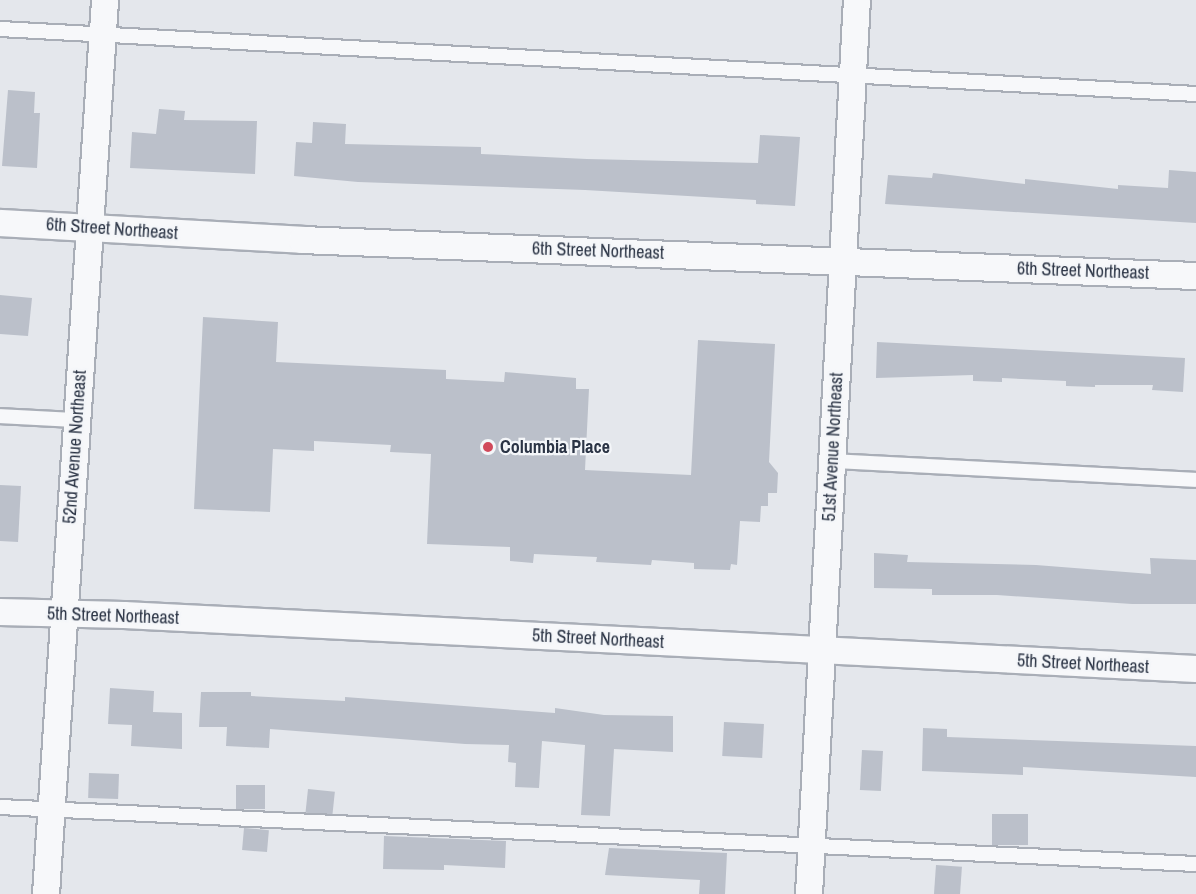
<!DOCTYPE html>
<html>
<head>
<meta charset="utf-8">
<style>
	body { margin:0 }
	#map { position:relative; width:1196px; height:894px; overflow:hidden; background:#e4e7ec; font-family:"Archivo Narrow",sans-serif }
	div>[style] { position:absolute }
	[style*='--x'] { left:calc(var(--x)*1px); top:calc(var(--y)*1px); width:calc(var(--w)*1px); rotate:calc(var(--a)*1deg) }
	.building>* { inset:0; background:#bbc0ca; transform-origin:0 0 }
	.roads { filter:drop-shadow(2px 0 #a9aeb7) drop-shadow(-2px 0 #a9aeb7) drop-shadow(0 2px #a9aeb7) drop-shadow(0 -2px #a9aeb7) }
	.service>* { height:14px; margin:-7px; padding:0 7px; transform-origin:7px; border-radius:7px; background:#f7f8fa }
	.minor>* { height:26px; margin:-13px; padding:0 13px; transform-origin:13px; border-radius:13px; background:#f7f8fa }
	.dots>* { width:16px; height:16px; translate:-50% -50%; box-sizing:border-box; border:3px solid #f4f6f9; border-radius:50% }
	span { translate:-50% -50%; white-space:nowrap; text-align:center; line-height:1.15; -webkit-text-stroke:4.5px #f4f6f9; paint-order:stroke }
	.street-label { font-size:18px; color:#2b3445 }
	.poi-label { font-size:18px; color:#2b3445; font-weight:700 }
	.left { translate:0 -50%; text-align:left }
</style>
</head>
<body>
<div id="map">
	<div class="building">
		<i style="clip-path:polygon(8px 90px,35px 92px,34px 113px,40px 113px,37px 168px,2px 166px)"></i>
		<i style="clip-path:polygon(159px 109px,185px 111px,184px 120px,257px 121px,255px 174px,130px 168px,132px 132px,156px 134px)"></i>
		<i style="clip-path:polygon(313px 122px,346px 124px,345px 144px,481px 147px,481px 154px,587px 159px,758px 163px,760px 135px,800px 137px,795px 206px,756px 204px,756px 200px,585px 190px,358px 182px,294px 176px,296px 142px,312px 143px)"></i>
		<i style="clip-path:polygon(1169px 170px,1196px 172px,1196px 223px,885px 204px,888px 175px,932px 178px,933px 173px,1025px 184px,1025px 179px,1118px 189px,1118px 185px,1168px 188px)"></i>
		<i style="clip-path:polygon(0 295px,32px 298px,28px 336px,0 334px)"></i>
		<i style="clip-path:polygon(203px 317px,278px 322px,276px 362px,446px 370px,446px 379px,504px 382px,505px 372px,576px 378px,576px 389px,589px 389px,585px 470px,691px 475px,698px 340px,775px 344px,769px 462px,778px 473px,777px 493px,768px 493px,768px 506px,761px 506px,760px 522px,740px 521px,737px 565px,731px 564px,730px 570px,694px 569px,694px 563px,652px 560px,651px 565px,596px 562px,597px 557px,534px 554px,533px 563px,510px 561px,510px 547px,427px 544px,431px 454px,390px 452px,391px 445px,314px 441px,314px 451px,273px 449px,270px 512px,194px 509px)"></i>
		<i style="clip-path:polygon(877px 342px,1185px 358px,1183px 392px,1152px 390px,1153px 385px,1095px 385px,1095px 387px,1066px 386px,1066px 381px,1002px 378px,1002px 382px,973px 381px,973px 375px,876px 378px)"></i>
		<i style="left:0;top:485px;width:21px;height:56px;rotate:3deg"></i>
		<i style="clip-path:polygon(874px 553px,908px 555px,907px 562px,1036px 565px,1151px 574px,1150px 558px,1196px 560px,1196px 604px,1132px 604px,997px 595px,932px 595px,932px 589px,874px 588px)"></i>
		<i style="clip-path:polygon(110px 688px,154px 691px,153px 712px,182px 713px,182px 749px,131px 746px,132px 725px,108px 724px)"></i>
		<i style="clip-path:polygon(201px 692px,251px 692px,251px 696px,345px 701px,345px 697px,555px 713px,555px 708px,604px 715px,673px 716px,673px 752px,614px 749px,610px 816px,581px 815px,585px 745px,542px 741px,539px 788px,515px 787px,516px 763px,508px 762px,509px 745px,465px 744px,270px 729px,269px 748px,226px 746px,227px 727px,199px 727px)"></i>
		<i style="left:724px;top:722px;width:40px;height:34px;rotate:3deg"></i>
		<i style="clip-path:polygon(923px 728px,947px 729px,947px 737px,1196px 746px,1196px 777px,1023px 767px,1023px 775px,922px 771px)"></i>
		<i style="left:862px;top:750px;width:21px;height:40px;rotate:3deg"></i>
		<i style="left:89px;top:773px;width:30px;height:25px;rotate:2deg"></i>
		<i style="left:236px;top:785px;width:29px;height:24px"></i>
		<i style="left:308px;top:789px;width:27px;height:24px;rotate:6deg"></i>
		<i style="left:992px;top:814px;width:36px;height:31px"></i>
		<i style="left:244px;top:828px;width:25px;height:22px;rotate:5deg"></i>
		<i style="clip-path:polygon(384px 836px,506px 841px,505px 868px,444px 865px,444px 870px,383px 869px)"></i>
		<i style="clip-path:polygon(609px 848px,727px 853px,725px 894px,699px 894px,700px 880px,605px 875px)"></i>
		<i style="left:936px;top:865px;width:26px;height:29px;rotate:4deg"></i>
	</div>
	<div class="roads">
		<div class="service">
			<i style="--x:0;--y:29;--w:1198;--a:3.11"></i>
			<i style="--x:0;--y:416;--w:77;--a:3"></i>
			<i style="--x:833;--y:461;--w:363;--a:3"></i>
			<i style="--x:0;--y:807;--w:1197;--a:2.73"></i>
		</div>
		<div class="minor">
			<i style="--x:0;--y:223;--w:302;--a:3.2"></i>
			<i style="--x:302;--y:240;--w:895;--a:2.31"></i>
			<i style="--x:0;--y:612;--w:124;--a:1.4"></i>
			<i style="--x:124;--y:615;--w:1073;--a:2.88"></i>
			<i style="--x:46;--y:894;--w:896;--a:-86.22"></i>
			<i style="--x:809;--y:894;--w:895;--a:-86.93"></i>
		</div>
	</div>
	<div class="dots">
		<i style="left:488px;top:447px;background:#d1495b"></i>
	</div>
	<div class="street-label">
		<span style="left:112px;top:229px;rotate:4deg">6th Street Northeast</span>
		<span style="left:598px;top:251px;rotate:2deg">6th Street Northeast</span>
		<span style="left:1083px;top:271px;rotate:2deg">6th Street Northeast</span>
		<span style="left:75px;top:447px;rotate:-86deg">52nd Avenue Northeast</span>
		<span style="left:833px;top:447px;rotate:-87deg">51st Avenue Northeast</span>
		<span style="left:113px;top:616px;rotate:2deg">5th Street Northeast</span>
		<span style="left:598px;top:639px;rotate:3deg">5th Street Northeast</span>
		<span style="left:1083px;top:664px;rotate:3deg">5th Street Northeast</span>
	</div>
	<div class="poi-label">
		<span class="left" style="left:500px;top:447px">Columbia Place</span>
	</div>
</div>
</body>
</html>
